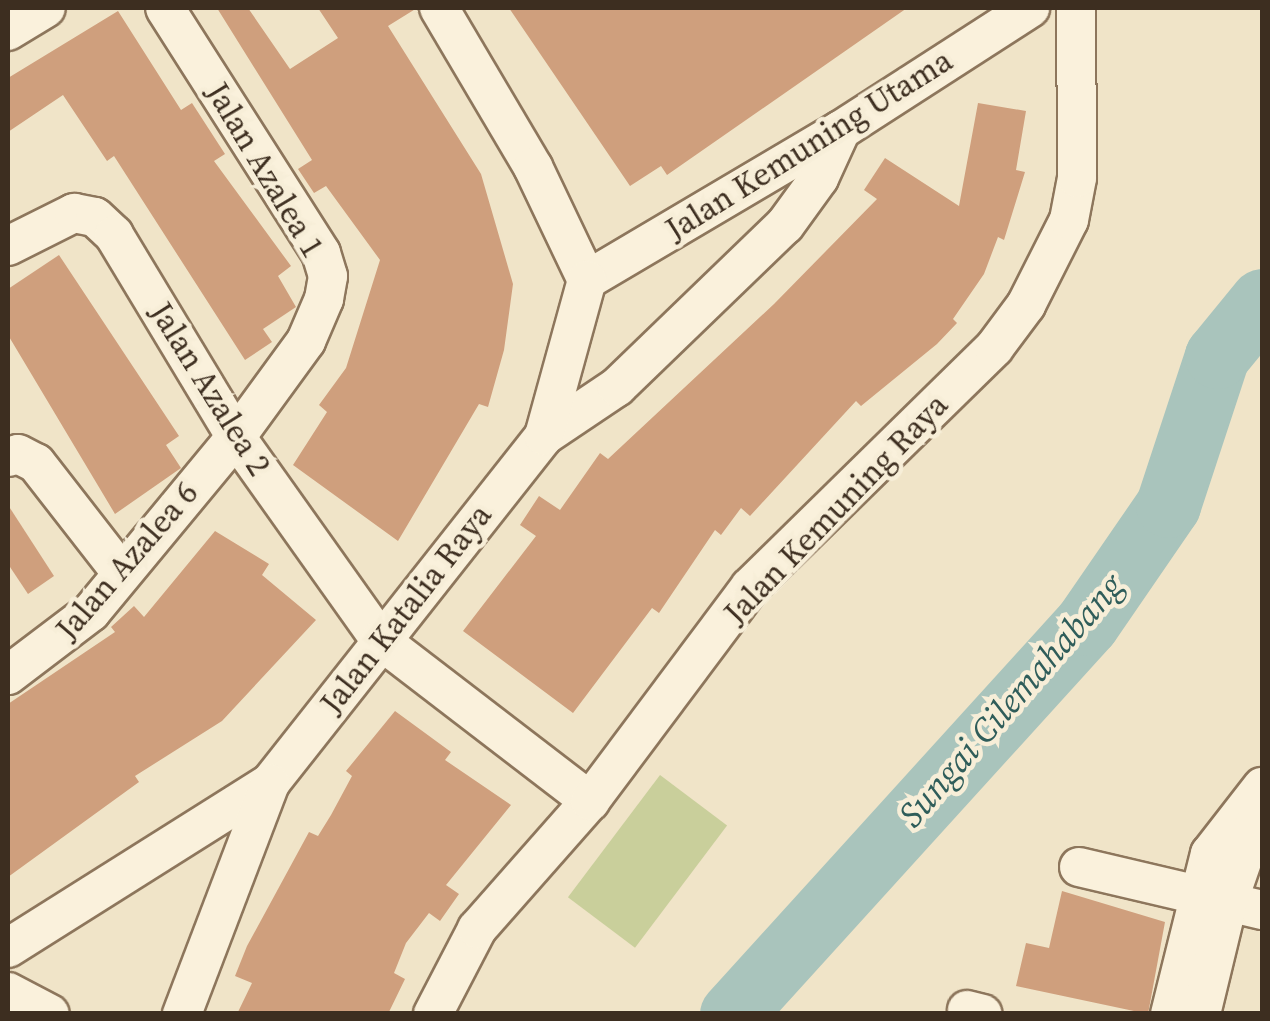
<!DOCTYPE html>
<html>
<head>
<meta charset="utf-8">
<style>
	body { margin:0 }
	#map { position:relative; width:1270px; height:1021px; overflow:hidden; background:#f0e4c8; font-family:"Source Serif 4",serif }
	div>[style] { position:absolute }
	[style*='--x'] { left:calc(var(--x)*1px); top:calc(var(--y)*1px); width:calc(var(--w)*1px); rotate:calc(var(--a)*1deg) }
	.green>* { inset:0; background:#c9cf9b; transform-origin:0 0 }
	.river>* { height:65px; margin:-32.5px; padding:0 32.5px; transform-origin:32.5px; border-radius:32.5px; background:#a9c4bc }
	.building>* { inset:0; background:#cf9f7d }
	.roads { filter:drop-shadow(2px 0 #8d765c) drop-shadow(-2px 0 #8d765c) drop-shadow(0 2px #8d765c) drop-shadow(0 -2px #8d765c) }
	.minor>* { height:38px; margin:-19px; padding:0 19px; transform-origin:19px; border-radius:19px; background:#faf1dc }
	span { translate:-50% -50%; white-space:nowrap; text-align:center; line-height:1.15; -webkit-text-stroke:9px #f7eed8; paint-order:stroke }
	.street-label { font-size:32px; color:#3d2e20 }
	.water-label { font-size:35px; color:#2f5d5a; font-style:italic }
	.frame { position:absolute; inset:0; border:10px solid #3d2e20; pointer-events:none }
</style>
</head>
<body>
<div id="map">
	<div class="green">
		<i style="left:660px;top:775px;width:84px;height:153px;rotate:37deg"></i>
	</div>
	<div class="river">
		<i style="--x:732;--y:1014;--w:528;--a:-47.76"></i>
		<i style="--x:1087;--y:623;--w:143;--a:-55.5"></i>
		<i style="--x:1168;--y:505;--w:157;--a:-71.8"></i>
		<i style="--x:1217;--y:356;--w:71;--a:-50.7"></i>
	</div>
	<div class="building">
		<i style="clip-path:polygon(217px 8px,248px 8px,290px 69px,338px 38px,318px 8px,417px 8px,388px 26px,481px 174px,513px 284px,504px 350px,488px 407px,479px 404px,398px 541px,293px 465px,327px 412px,319px 405px,346px 368px,380px 260px,326px 186px,314px 193px,298px 169px,312px 160px)"></i>
		<i style="clip-path:polygon(509px 8px,907px 8px,667px 175px,661px 166px,630px 186px)"></i>
		<i style="clip-path:polygon(118px 11px,181px 110px,192px 103px,225px 154px,214px 161px,291px 266px,278px 276px,296px 307px,263px 329px,272px 342px,245px 360px,114px 156px,107px 161px,63px 95px,8px 132px,8px 78px)"></i>
		<i style="clip-path:polygon(978px 103px,1026px 111px,1016px 170px,1025px 172px,1004px 240px,998px 237px,984px 274px,953px 319px,957px 323px,937px 344px,861px 406px,856px 401px,750px 516px,741px 508px,721px 535px,715px 530px,659px 613px,652px 608px,573px 713px,463px 631px,536px 536px,520px 525px,539px 496px,560px 510px,600px 453px,608px 459px,774px 304px,877px 199px,864px 190px,885px 158px,959px 206px)"></i>
		<i style="clip-path:polygon(59px 255px,179px 436px,166px 445px,181px 468px,115px 514px,8px 335px,8px 289px)"></i>
		<i style="clip-path:polygon(8px 505px,54px 576px,28px 594px,8px 564px)"></i>
		<i style="clip-path:polygon(215px 531px,269px 564px,262px 575px,316px 620px,222px 721px,135px 776px,139px 782px,8px 877px,8px 704px,115px 632px,111px 627px,134px 606px,144px 617px)"></i>
		<i style="clip-path:polygon(395px 711px,451px 752px,445px 760px,511px 805px,446px 885px,459px 894px,440px 921px,429px 913px,406px 943px,394px 973px,405px 979px,388px 1014px,237px 1014px,252px 983px,235px 976px,247px 946px,309px 832px,318px 836px,331px 815px,352px 776px,346px 771px)"></i>
		<i style="clip-path:polygon(1062px 891px,1165px 922px,1148px 1014px,1016px 986px,1026px 943px,1049px 948px)"></i>
	</div>
	<div class="roads">
		<div class="minor">
			<i style="--x:439;--y:8;--w:185;--a:59.4"></i>
			<i style="--x:533;--y:167;--w:125;--a:64.5"></i>
			<i style="--x:8;--y:31;--w:44;--a:-31.2"></i>
			<i style="--x:8;--y:246;--w:74;--a:-26.6"></i>
			<i style="--x:74;--y:213;--w:21;--a:11"></i>
			<i style="--x:95;--y:217;--w:26;--a:43"></i>
			<i style="--x:114;--y:235;--w:236;--a:58.9"></i>
			<i style="--x:236;--y:437;--w:249;--a:54.6"></i>
			<i style="--x:380;--y:640;--w:265;--a:37.5"></i>
			<i style="--x:587;--y:280;--w:295;--a:-30.6"></i>
			<i style="--x:841;--y:130;--w:225;--a:-32.8"></i>
			<i style="--x:544;--y:436;--w:88;--a:-33.9"></i>
			<i style="--x:617;--y:387;--w:233;--a:-44"></i>
			<i style="--x:785;--y:225;--w:58;--a:-54.1"></i>
			<i style="--x:819;--y:178;--w:53;--a:-65.4"></i>
			<i style="--x:8;--y:457;--w:10;--a:-17"></i>
			<i style="--x:18;--y:454;--w:20;--a:27"></i>
			<i style="--x:36;--y:463;--w:137;--a:52.1"></i>
			<i style="--x:8;--y:675;--w:104;--a:-37.2"></i>
			<i style="--x:91;--y:612;--w:227;--a:-50.4"></i>
			<i style="--x:236;--y:437;--w:119;--a:-53.9"></i>
			<i style="--x:306;--y:341;--w:46;--a:-66.8"></i>
			<i style="--x:324;--y:299;--w:23;--a:-80"></i>
			<i style="--x:328;--y:276;--w:24;--a:-107"></i>
			<i style="--x:321;--y:253;--w:290;--a:-122.5"></i>
			<i style="--x:1079;--y:867;--w:188;--a:13.2"></i>
			<i style="--x:8;--y:948;--w:310;--a:-32.2"></i>
			<i style="--x:270;--y:783;--w:442;--a:-51.7"></i>
			<i style="--x:544;--y:436;--w:162;--a:-74.6"></i>
			<i style="--x:8;--y:992;--w:47;--a:27.6"></i>
			<i style="--x:967;--y:1010;--w:16;--a:14"></i>
			<i style="--x:182;--y:1014;--w:247;--a:-69.1"></i>
			<i style="--x:433;--y:1014;--w:96;--a:-62.6"></i>
			<i style="--x:477;--y:929;--w:171;--a:-48.6"></i>
			<i style="--x:590;--y:801;--w:267;--a:-53.2"></i>
			<i style="--x:750;--y:587;--w:342;--a:-44.4"></i>
			<i style="--x:994;--y:348;--w:54;--a:-53.3"></i>
			<i style="--x:1026;--y:305;--w:95;--a:-63.2"></i>
			<i style="--x:1069;--y:220;--w:43;--a:-79.2"></i>
			<i style="--x:1077;--y:178;--w:170;--a:-90.3"></i>
			<i style="--x:1170;--y:1014;--w:165;--a:-76"></i>
			<i style="--x:1210;--y:854;--w:85;--a:-52.2"></i>
			<i style="--x:1201;--y:1014;--w:115;--a:-76.4"></i>
			<i style="--x:1228;--y:902;--w:104;--a:-70.9"></i>
		</div>
	</div>
	<div class="street-label">
		<span style="left:809px;top:145px;rotate:-32deg">Jalan Kemuning Utama</span>
		<span style="left:265px;top:170px;rotate:59deg">Jalan Azalea 1</span>
		<span style="left:210px;top:389px;rotate:58deg">Jalan Azalea 2</span>
		<span style="left:836px;top:509px;rotate:-46deg">Jalan Kemuning Raya</span>
		<span style="left:127px;top:561px;rotate:-49deg">Jalan Azalea 6</span>
		<span style="left:406px;top:609px;rotate:-52deg">Jalan Katalia Raya</span>
	</div>
	<div class="water-label">
		<span style="left:1011px;top:700px;rotate:-49deg">Sungai Cilemahabang</span>
	</div>
	<div class="frame"></div>
</div>
</body>
</html>
